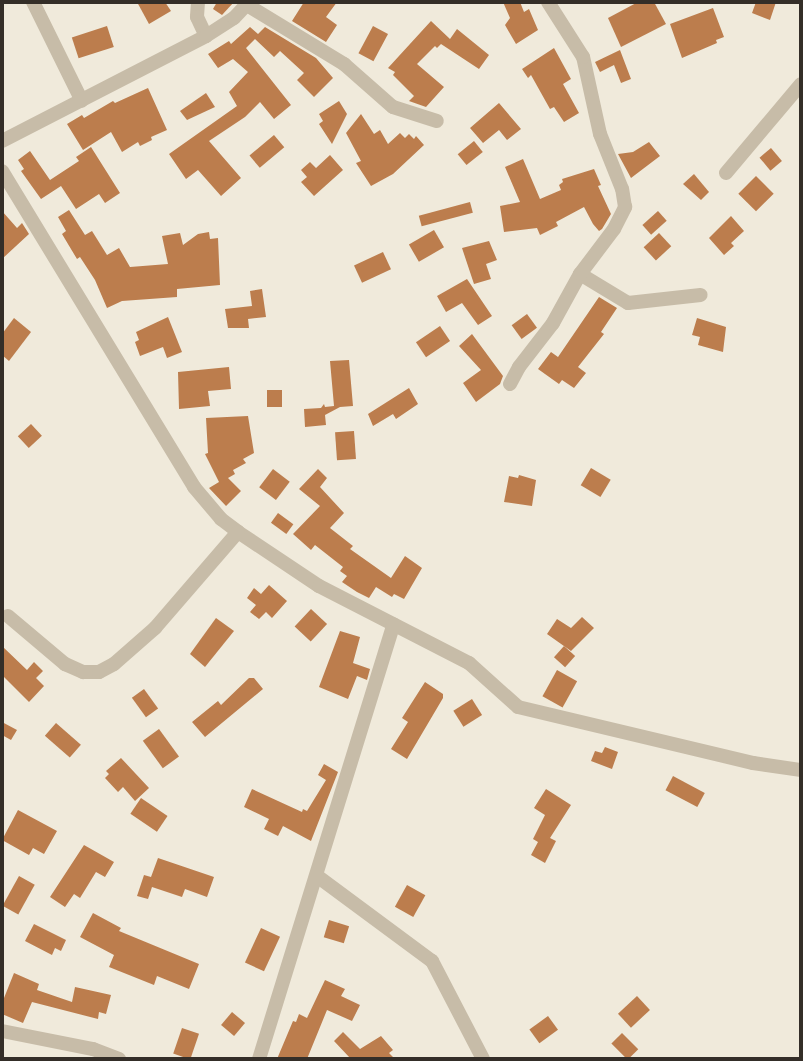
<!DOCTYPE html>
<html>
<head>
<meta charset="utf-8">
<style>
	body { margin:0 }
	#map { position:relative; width:803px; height:1061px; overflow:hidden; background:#f0eadb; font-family:Inter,sans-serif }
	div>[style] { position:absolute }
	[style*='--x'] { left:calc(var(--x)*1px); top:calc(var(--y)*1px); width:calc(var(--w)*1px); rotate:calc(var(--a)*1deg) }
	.building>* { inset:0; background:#bc7d4d; transform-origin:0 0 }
	.street>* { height:14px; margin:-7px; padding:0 7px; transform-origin:7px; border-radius:7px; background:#c7bca8 }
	span { translate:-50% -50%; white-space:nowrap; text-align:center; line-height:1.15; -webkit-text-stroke:5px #f8f3e7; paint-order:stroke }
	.frame { position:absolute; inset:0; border:4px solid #342e28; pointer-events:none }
</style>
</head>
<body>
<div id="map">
	<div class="building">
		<i style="clip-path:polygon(137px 2px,165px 2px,171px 11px,149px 24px)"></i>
		<i style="clip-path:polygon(217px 2px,234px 2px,222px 15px,213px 9px)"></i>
		<i style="clip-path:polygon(304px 2px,337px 2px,326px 17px,337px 25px,326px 42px,292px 21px)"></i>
		<i style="clip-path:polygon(503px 2px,520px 2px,524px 12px,529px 9px,538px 30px,516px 44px,505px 25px,510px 18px)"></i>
		<i style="clip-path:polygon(638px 2px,654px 2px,666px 24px,621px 47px,608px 18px)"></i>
		<i style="clip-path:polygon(756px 2px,776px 2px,770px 20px,752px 13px)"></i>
		<i style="clip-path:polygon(713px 8px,724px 37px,716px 40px,717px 43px,682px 58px,670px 24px)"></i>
		<i style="clip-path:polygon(431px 21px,450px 39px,457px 29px,489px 55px,479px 69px,441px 44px,437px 48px,435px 46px,417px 64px,444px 87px,426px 107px,409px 101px,414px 96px,393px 75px,395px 72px,388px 68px)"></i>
		<i style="left:107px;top:26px;width:22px;height:37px;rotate:72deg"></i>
		<i style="left:373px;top:26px;width:17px;height:31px;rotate:28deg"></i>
		<i style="clip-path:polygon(250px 27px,258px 34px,265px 27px,316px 58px,333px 78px,314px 97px,297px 80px,304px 73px,280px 51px,274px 57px,255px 39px,246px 48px,291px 105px,274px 119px,260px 102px,245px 117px,209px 141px,241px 178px,221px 196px,198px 170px,186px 179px,169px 154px,237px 106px,229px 92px,248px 72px,233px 59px,218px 68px,208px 54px,229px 41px,231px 44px)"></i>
		<i style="clip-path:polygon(554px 48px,571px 79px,563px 84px,579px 113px,564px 122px,554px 107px,550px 109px,531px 75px,528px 78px,522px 69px)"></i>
		<i style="clip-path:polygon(620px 50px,631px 79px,621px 83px,614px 65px,600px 72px,595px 62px)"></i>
		<i style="clip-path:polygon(148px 88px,167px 130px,151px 137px,152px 140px,140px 146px,138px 142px,122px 152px,111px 132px,83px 150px,67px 124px,82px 115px,84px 118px,113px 101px,115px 103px)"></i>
		<i style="clip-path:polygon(206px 93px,215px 107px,187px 120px,180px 111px)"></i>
		<i style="clip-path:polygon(339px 101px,347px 114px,332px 144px,319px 124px,323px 121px,319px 114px)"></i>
		<i style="clip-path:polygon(499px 103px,521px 129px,507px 140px,499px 130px,483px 143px,470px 128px)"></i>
		<i style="clip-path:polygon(361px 114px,374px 134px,380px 130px,388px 144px,400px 133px,405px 138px,409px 134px,414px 139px,416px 136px,424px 145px,393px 174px,371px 186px,356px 163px,361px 161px,346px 133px)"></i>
		<i style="left:274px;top:135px;width:16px;height:32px;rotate:50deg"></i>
		<i style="left:474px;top:141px;width:14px;height:21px;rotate:51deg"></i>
		<i style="clip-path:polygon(649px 142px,660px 156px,631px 178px,618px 154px,633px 152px)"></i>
		<i style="clip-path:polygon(91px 147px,120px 193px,105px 203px,99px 194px,76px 209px,61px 186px,41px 199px,21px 171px,24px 169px,18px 160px,30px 151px,50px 180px,79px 161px,76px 157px)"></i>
		<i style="left:771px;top:148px;width:17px;height:15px;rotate:50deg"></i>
		<i style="clip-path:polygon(330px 155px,343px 170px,314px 196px,301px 182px,307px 177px,301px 170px,310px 162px,316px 168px)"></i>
		<i style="clip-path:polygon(523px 159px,540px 199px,561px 190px,559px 185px,563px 182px,562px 179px,594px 169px,601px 185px,598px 186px,611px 214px,602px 229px,599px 231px,593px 224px,584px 207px,556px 222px,558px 226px,540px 235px,537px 228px,504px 232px,500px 206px,520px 202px,505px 167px)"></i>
		<i style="clip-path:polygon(694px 174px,709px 192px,701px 200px,683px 184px)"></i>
		<i style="left:756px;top:176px;width:25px;height:25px;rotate:45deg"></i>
		<i style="left:470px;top:202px;width:11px;height:53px;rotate:75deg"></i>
		<i style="clip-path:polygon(69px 210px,85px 235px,92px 231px,107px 255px,119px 248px,130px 267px,168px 264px,162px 236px,180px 233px,183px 245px,198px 234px,209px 232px,210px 239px,218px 238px,220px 285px,177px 289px,177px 297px,122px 301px,107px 308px,95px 280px,80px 257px,77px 259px,62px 234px,66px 231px,58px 217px)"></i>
		<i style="clip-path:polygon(2px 211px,17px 228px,22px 223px,29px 234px,2px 259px)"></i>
		<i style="left:658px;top:211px;width:13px;height:21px;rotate:48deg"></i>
		<i style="clip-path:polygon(731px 216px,744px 231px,731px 243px,734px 246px,724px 255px,709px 238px)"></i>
		<i style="left:434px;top:230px;width:20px;height:29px;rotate:60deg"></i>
		<i style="left:659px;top:233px;width:18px;height:21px;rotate:47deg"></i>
		<i style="clip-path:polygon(489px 241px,497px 260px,486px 264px,491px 279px,474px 284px,462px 248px)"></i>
		<i style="left:383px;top:252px;width:19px;height:32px;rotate:65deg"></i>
		<i style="clip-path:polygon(467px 279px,492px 316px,478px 325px,462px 303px,446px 312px,437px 296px)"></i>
		<i style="clip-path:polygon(262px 289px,266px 317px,248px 319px,249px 328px,228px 328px,225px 309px,252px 306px,250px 291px)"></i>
		<i style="clip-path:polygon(599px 297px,617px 308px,601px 332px,604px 334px,578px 367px,586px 373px,574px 388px,562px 380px,559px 384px,538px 369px,551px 352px,558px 357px)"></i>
		<i style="left:527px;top:314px;width:17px;height:19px;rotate:54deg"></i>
		<i style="clip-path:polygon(168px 317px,182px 352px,167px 358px,163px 347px,140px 356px,135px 342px,139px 340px,136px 332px)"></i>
		<i style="clip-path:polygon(14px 318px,31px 332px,9px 361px,2px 355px,2px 334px)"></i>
		<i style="clip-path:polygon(697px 318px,726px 327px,723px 352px,698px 345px,700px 337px,692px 335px)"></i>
		<i style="left:440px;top:326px;width:18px;height:29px;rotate:56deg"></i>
		<i style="clip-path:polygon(472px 334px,503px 376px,500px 384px,476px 402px,463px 383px,481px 370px,459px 346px)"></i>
		<i style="clip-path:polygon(349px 360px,353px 406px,340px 407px,325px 415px,326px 425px,305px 427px,304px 409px,321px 408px,324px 404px,325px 407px,334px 406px,330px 361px)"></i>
		<i style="clip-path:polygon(229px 367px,231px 389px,208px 391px,210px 406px,179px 409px,178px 372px)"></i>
		<i style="clip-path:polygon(409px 388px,418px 404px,396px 419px,393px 414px,373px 426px,368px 414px)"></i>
		<i style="left:267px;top:390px;width:15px;height:17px"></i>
		<i style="clip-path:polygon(248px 416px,254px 453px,243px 459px,246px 463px,233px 470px,235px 474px,228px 478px,241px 491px,226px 506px,209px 488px,219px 482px,205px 454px,208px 453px,206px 418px)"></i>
		<i style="left:31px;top:424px;width:16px;height:18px;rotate:47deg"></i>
		<i style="left:354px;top:431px;width:28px;height:19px;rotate:86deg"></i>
		<i style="left:591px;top:468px;width:23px;height:20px;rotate:31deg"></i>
		<i style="left:273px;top:469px;width:21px;height:23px;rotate:37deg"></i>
		<i style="clip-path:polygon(318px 469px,327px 478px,320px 487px,344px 513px,330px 528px,353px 546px,350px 549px,391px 578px,405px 556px,422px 568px,404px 599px,394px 594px,392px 597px,376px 587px,369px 598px,357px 592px,342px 582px,347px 576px,340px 571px,343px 567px,315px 545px,311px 550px,293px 534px,320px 506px,299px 489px)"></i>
		<i style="clip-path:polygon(519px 475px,536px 480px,532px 506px,504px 502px,509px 476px,518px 478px)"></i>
		<i style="left:278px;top:513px;width:19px;height:12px;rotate:36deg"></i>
		<i style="clip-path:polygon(269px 585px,287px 601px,272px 618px,266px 612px,259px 619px,250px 612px,256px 605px,247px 598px,254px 588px,261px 594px)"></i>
		<i style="left:311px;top:609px;width:22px;height:24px;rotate:43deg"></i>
		<i style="clip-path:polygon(582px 617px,594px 628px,571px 651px,547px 634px,557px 619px,571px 628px)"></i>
		<i style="clip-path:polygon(216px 618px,234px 631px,205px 667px,190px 654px)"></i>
		<i style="clip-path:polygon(340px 631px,360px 637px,353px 663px,370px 669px,367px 680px,357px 676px,348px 699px,319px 687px)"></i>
		<i style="clip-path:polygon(2px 646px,27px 670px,34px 662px,43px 671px,36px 678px,44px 686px,29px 702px,2px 675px)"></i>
		<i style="left:564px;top:646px;width:15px;height:15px;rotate:42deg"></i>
		<i style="left:557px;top:670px;width:23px;height:30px;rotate:29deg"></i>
		<i style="clip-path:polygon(249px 678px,254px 678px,263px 689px,205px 737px,192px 722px,218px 701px,221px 705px)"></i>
		<i style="clip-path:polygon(425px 682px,443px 694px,443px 698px,407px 759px,391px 749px,408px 722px,402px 718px)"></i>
		<i style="left:144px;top:689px;width:24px;height:15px;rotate:54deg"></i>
		<i style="left:472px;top:699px;width:19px;height:22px;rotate:58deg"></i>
		<i style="clip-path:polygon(2px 722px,17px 730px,11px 740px,2px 735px)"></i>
		<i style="left:56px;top:723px;width:33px;height:17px;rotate:41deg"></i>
		<i style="left:159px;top:729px;width:34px;height:20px;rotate:54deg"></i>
		<i style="clip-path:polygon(605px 747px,618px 752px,612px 769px,591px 761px,595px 751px,602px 753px)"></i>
		<i style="clip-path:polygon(121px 758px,149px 788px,135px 801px,123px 787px,118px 792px,105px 778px,109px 774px,106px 771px)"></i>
		<i style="clip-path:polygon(324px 764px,338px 772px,311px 841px,283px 826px,278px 836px,264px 829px,269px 819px,244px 807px,252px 789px,302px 812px,303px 809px,307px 811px,326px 780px,318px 775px)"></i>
		<i style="left:673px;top:776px;width:36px;height:16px;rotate:28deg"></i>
		<i style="clip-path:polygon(546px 789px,571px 805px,550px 838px,556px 841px,545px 863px,531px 855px,538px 842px,533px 839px,545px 815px,534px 808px)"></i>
		<i style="left:141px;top:798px;width:32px;height:19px;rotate:34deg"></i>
		<i style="clip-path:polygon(18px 810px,57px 831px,44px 854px,33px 848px,29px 855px,2px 840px)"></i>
		<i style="clip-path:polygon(84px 845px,114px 862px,105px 877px,96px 872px,80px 898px,74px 894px,65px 907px,50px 897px)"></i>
		<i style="clip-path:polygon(158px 858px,214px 877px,207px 897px,185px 889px,182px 897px,152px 887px,148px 899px,137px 896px,144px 875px,151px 877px)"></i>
		<i style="left:19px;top:876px;width:18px;height:34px;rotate:29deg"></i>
		<i style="left:407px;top:885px;width:21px;height:25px;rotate:29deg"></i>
		<i style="clip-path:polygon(93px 913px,121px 928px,119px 931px,199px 964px,189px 989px,157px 976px,154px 985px,109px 967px,114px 955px,80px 937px)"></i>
		<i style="left:329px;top:920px;width:21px;height:18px;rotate:17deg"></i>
		<i style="clip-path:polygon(34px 924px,66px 940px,61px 951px,55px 948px,52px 955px,25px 941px)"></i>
		<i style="left:261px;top:928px;width:21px;height:38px;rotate:25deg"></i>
		<i style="clip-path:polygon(14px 973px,39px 984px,37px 990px,72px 1002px,75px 987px,111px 995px,106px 1014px,99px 1012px,98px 1019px,32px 1002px,23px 1023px,2px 1014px,2px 1003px)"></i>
		<i style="clip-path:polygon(325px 980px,345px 989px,341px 996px,360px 1005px,352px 1021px,327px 1010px,307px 1059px,277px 1059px,293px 1021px,296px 1022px,299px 1014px,307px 1018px)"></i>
		<i style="left:637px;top:996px;width:19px;height:26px;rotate:47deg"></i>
		<i style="left:232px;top:1012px;width:17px;height:17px;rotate:40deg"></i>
		<i style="left:548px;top:1016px;width:17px;height:23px;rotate:54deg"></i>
		<i style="left:182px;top:1028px;width:18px;height:27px;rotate:19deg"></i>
		<i style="clip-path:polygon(343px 1032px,360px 1049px,381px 1036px,393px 1050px,389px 1053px,395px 1059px,348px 1059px,350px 1058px,334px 1041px)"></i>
		<i style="left:622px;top:1033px;width:23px;height:15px;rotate:45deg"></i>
	</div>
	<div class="street">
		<i style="--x:33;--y:2;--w:110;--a:63.7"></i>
		<i style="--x:198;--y:2;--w:15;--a:94"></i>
		<i style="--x:197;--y:17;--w:21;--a:65"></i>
		<i style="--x:247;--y:5;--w:114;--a:31.3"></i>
		<i style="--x:344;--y:64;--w:65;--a:41.3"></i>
		<i style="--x:393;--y:107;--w:46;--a:17.7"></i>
		<i style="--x:2;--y:141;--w:229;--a:-27.2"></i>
		<i style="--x:206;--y:36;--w:33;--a:-33"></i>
		<i style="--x:234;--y:18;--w:22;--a:-47"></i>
		<i style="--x:2;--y:171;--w:370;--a:58.7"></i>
		<i style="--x:194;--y:487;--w:42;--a:49.8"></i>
		<i style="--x:221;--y:519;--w:21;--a:37"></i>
		<i style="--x:238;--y:532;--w:97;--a:33.7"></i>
		<i style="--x:319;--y:586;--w:169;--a:27.2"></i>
		<i style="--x:469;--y:663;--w:66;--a:41.9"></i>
		<i style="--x:518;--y:707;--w:242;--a:13.4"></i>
		<i style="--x:753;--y:763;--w:49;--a:8.3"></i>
		<i style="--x:726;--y:173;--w:116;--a:-49.9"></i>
		<i style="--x:580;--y:274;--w:56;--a:31.1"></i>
		<i style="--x:628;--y:303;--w:73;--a:-6.3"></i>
		<i style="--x:510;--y:384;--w:19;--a:-62"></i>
		<i style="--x:519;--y:367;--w:56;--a:-52.3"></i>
		<i style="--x:553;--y:323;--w:56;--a:-61.1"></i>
		<i style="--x:580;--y:274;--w:56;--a:-52.9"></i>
		<i style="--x:614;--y:229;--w:25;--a:-63"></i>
		<i style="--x:625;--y:207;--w:18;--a:-99"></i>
		<i style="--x:622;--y:189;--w:59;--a:-111.8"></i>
		<i style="--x:600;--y:134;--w:79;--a:-102.4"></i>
		<i style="--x:583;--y:57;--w:65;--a:-122.5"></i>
		<i style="--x:8;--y:616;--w:75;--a:40.1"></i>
		<i style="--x:65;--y:664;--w:20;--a:24"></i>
		<i style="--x:83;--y:672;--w:16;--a:0"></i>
		<i style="--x:99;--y:672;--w:17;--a:-28"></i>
		<i style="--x:114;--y:664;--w:55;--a:-41.3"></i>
		<i style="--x:155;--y:628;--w:127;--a:-49.2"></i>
		<i style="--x:317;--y:876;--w:143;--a:36.5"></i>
		<i style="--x:432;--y:961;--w:110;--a:62.5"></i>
		<i style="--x:2;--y:1031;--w:93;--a:11.2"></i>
		<i style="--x:93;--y:1049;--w:28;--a:21"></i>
		<i style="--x:259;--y:1059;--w:455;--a:-72.8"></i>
	</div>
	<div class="frame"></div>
</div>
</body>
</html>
